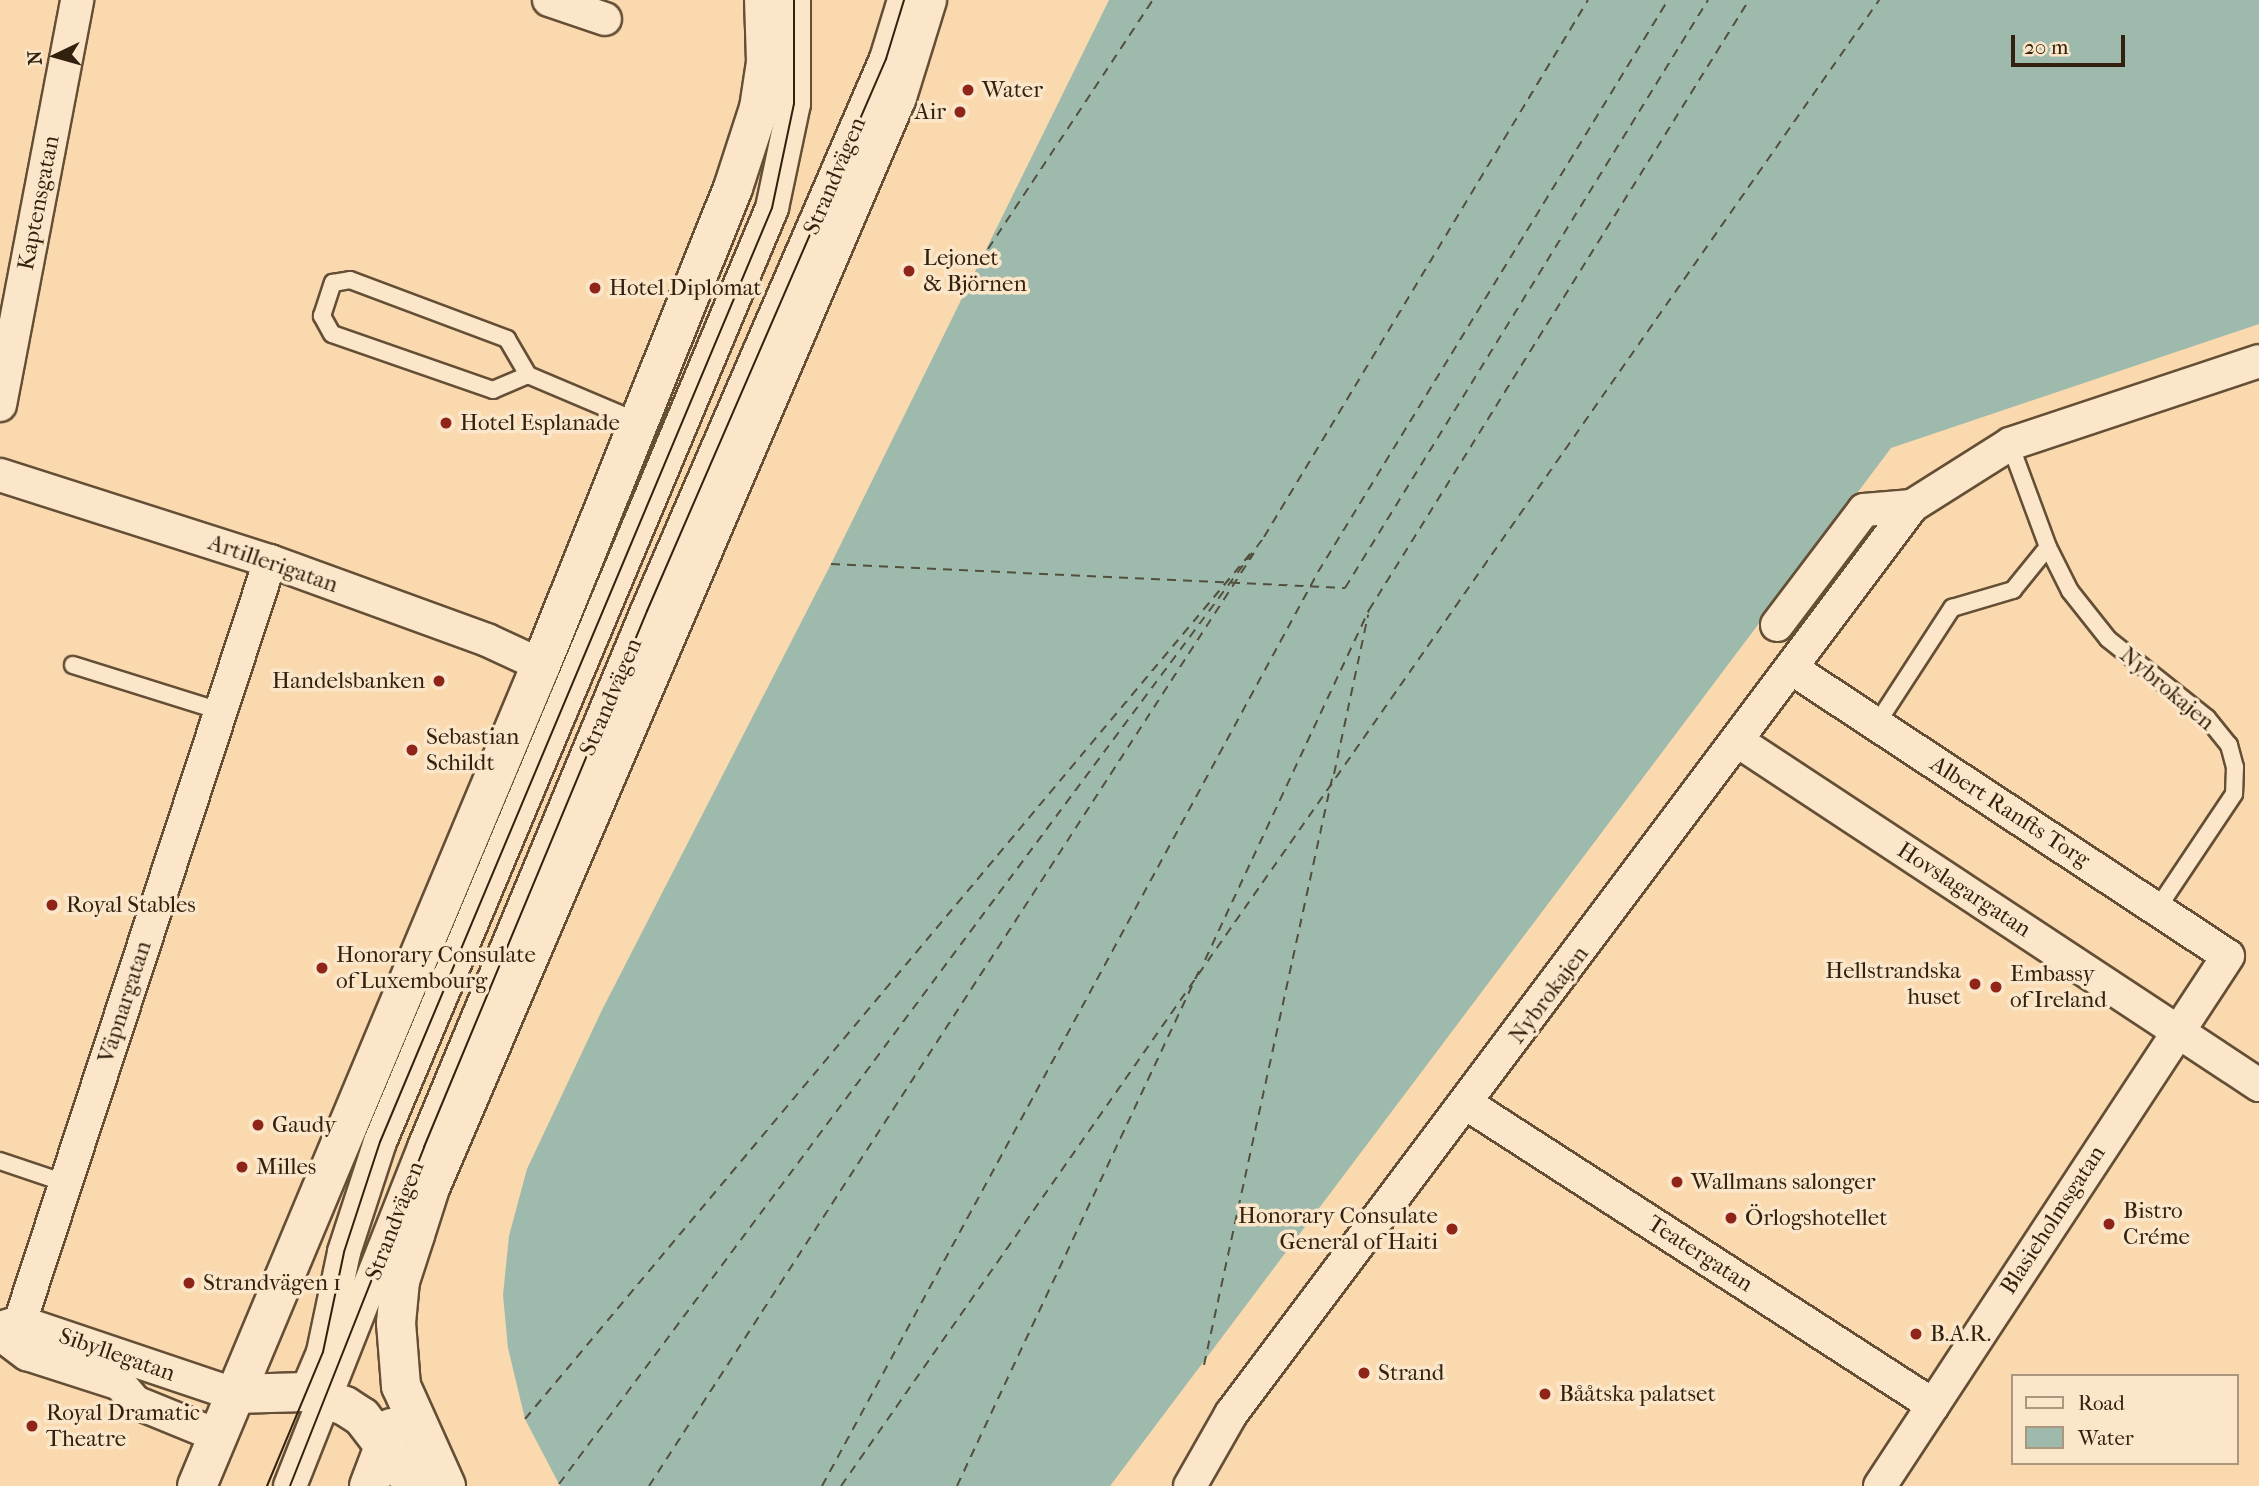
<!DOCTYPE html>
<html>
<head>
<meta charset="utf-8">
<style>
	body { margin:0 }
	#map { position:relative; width:2259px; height:1486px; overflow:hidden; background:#f9d9ad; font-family:"IM FELL French Canon",serif }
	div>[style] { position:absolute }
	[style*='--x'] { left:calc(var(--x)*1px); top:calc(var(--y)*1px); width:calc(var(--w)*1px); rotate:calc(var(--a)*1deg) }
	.water>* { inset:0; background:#9ebaac }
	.ferry>* { height:2px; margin-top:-1px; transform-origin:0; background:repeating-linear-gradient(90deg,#524f3d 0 9px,transparent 0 16px) }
	.roads { filter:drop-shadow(2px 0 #644f36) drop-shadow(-2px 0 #644f36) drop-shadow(0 2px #644f36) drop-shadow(0 -2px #644f36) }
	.lane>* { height:16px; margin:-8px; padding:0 8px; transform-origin:8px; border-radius:8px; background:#fbe6ca }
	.street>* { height:32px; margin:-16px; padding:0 16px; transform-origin:16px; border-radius:16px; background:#fbe6ca }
	.secondary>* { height:38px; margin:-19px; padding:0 19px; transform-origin:19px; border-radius:19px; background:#fbe6ca }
	.tram>* { height:2px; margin:-1px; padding:0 1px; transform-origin:1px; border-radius:1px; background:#32210e }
	.dots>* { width:19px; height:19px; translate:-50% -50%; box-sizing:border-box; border:4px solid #fbe6ca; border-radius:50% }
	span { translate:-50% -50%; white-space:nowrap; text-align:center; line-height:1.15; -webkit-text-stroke:7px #fbe6ca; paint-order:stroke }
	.poi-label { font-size:23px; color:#32210e }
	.left { translate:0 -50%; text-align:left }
	.right { translate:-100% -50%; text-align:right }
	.street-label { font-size:23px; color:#32210e }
	.legend { position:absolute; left:2011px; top:1374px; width:228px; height:91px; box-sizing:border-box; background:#fbe6ca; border:2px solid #ab977f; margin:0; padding:9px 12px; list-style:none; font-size:21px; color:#32210e }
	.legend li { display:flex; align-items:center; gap:14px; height:35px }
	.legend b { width:35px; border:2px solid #ab977f }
	.north { position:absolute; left:21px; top:21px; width:70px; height:70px; -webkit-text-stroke:5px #fbe6ca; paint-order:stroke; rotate:265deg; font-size:19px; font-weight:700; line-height:28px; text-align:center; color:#32210e }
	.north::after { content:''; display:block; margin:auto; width:24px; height:32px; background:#32210e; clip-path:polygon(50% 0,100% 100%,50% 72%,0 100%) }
	.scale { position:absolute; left:2011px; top:35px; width:114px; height:32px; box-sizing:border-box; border:4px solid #32210e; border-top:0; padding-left:9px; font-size:21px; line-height:24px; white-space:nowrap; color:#32210e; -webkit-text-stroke:5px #fbe6ca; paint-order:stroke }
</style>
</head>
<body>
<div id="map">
	<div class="water">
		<i style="clip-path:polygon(1109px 0,2259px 0,2259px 324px,1891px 448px,1110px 1486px,560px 1486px,525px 1419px,508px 1348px,503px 1295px,509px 1236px,527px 1169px,602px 1010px,831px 564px)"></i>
	</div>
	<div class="ferry">
		<i style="--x:988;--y:249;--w:299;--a:-56.5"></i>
		<i style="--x:831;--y:564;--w:515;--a:2.67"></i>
		<i style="--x:1345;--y:588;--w:691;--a:-58.31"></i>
		<i style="--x:1334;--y:774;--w:163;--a:-77.9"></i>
		<i style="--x:1205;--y:960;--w:387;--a:-64.9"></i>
		<i style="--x:1369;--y:610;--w:719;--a:-58.08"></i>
		<i style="--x:1204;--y:1365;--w:600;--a:-77.68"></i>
		<i style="--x:525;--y:1419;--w:1129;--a:-50.03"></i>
		<i style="--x:559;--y:1484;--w:1181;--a:-53.33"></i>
		<i style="--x:1264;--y:537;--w:627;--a:-58.9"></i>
		<i style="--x:649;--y:1486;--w:1112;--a:-57.04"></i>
		<i style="--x:822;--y:1486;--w:1040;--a:-61.51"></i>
		<i style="--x:1318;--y:572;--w:671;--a:-58.54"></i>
		<i style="--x:841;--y:1486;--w:1813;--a:-55.06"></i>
		<i style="--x:957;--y:1486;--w:569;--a:-64.83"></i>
	</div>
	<div class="roads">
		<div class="lane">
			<i style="--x:528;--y:375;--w:38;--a:157"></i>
			<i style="--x:493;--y:390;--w:170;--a:-160.8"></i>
			<i style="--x:332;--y:334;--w:21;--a:-119"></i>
			<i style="--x:322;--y:316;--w:35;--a:-72"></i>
			<i style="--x:333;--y:283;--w:17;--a:-10"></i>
			<i style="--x:350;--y:280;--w:168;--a:20.6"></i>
			<i style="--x:507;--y:339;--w:42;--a:59.7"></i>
			<i style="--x:528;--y:375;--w:118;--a:22.9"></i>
			<i style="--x:2048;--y:547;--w:49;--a:63.4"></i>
			<i style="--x:2070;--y:591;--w:61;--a:51.6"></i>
			<i style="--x:2108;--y:639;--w:127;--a:38.6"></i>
			<i style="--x:2207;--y:718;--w:35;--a:51"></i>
			<i style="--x:2229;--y:745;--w:23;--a:75"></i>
			<i style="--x:2235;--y:767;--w:27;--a:92"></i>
			<i style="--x:2234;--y:794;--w:138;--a:123.8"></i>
			<i style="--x:73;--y:665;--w:154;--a:17.4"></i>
			<i style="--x:1876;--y:725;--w:140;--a:-57"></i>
			<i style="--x:1952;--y:608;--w:64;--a:-16.4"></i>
			<i style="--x:2013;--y:590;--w:55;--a:-50.9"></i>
			<i style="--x:2048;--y:547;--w:110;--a:-110.3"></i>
			<i style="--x:0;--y:1161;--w:69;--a:18.7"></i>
		</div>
		<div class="street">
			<i style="--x:549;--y:0;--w:59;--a:18.7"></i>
			<i style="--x:0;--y:405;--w:412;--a:-79.2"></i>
			<i style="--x:0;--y:475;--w:283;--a:17.7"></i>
			<i style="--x:270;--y:561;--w:231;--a:20"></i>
			<i style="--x:487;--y:640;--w:60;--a:24.8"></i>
			<i style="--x:1777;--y:625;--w:144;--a:-52.9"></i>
			<i style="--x:1864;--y:510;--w:48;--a:-4.8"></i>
			<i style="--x:1791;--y:668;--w:523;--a:33.39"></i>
			<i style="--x:2228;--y:956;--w:634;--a:123.29"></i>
			<i style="--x:1739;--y:742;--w:623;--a:33.41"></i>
			<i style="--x:1467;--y:1104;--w:555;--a:32.86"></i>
			<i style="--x:20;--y:1322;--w:801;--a:-71.81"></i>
			<i style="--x:0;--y:1328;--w:21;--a:-17"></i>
			<i style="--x:20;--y:1322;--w:226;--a:18.6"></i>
			<i style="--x:0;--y:1334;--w:34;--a:37"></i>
			<i style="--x:27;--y:1354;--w:98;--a:17.9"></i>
			<i style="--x:120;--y:1384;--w:23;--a:50"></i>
			<i style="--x:135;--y:1402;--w:87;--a:22.2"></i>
			<i style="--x:308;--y:1388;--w:39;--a:-67"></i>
			<i style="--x:323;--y:1352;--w:102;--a:-78.1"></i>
			<i style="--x:344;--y:1252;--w:116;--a:-71.9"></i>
			<i style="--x:380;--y:1142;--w:1013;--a:-67.23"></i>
			<i style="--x:772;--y:208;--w:106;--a:-78.1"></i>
			<i style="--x:794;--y:104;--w:104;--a:-90"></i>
			<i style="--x:290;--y:1486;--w:365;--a:-68.4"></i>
			<i style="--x:424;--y:1147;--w:581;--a:-67.41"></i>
			<i style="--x:647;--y:611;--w:602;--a:-66.59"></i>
			<i style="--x:886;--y:59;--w:62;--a:-73"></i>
			<i style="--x:1190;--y:1486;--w:83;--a:-60.3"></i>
			<i style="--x:1231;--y:1414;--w:1135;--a:-53.13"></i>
			<i style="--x:1912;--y:506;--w:116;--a:-32.3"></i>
			<i style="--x:2010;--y:444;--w:262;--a:-18.4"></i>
		</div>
		<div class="secondary">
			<i style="--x:234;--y:1394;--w:72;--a:-1.6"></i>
			<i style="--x:306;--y:1392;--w:41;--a:19.7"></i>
			<i style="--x:345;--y:1406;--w:20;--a:33"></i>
			<i style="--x:362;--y:1417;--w:87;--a:52.5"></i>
			<i style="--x:197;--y:1486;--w:890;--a:-67.27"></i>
			<i style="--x:541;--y:665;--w:514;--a:-68.07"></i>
			<i style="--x:733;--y:188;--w:84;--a:-72"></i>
			<i style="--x:759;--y:108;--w:47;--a:-81.3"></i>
			<i style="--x:766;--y:62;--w:62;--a:-91.8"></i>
			<i style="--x:369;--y:1486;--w:62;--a:-69.2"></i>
			<i style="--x:446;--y:1486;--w:110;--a:-114.2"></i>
			<i style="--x:401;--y:1386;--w:63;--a:-94.5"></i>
			<i style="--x:396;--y:1323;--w:42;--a:-84.6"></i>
			<i style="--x:400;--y:1281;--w:48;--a:-71.9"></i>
			<i style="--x:415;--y:1235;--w:49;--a:-72.3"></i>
			<i style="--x:430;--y:1188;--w:1187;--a:-66.83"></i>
			<i style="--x:897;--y:97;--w:102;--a:-72.8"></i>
		</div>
	</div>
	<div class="tram">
		<i style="--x:267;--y:1486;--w:145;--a:-67.3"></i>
		<i style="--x:323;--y:1352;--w:102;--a:-78.1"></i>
		<i style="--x:344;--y:1252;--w:116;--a:-71.9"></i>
		<i style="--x:380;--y:1142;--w:1013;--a:-67.23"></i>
		<i style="--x:772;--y:208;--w:106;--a:-78.1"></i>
		<i style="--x:794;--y:104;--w:104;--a:-90"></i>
		<i style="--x:290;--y:1486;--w:365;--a:-68.4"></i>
		<i style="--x:424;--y:1147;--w:581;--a:-67.41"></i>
		<i style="--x:647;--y:611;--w:602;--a:-66.59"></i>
		<i style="--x:886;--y:59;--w:62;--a:-73"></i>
	</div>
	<div class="dots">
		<i style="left:968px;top:90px;background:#8f2418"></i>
		<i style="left:960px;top:112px;background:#8f2418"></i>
		<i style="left:909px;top:271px;background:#8f2418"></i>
		<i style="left:595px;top:288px;background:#8f2418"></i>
		<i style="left:446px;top:423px;background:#8f2418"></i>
		<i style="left:439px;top:681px;background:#8f2418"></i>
		<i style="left:412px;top:750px;background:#8f2418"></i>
		<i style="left:52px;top:905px;background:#8f2418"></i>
		<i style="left:322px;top:968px;background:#8f2418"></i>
		<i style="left:1975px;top:984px;background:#8f2418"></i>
		<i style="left:1996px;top:987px;background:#8f2418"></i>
		<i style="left:258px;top:1125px;background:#8f2418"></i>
		<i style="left:242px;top:1167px;background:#8f2418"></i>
		<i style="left:1677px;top:1182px;background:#8f2418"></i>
		<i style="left:1731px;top:1218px;background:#8f2418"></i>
		<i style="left:2109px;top:1224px;background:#8f2418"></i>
		<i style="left:1452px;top:1229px;background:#8f2418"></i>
		<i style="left:189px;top:1283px;background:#8f2418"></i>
		<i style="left:1916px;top:1334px;background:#8f2418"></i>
		<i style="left:1364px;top:1373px;background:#8f2418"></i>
		<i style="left:1545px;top:1394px;background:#8f2418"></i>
		<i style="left:32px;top:1426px;background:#8f2418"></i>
	</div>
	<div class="poi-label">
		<span class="left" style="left:982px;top:90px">Water</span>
		<span class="right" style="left:946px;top:112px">Air</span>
		<span class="left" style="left:923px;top:271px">Lejonet<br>&amp; Björnen</span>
		<span class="left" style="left:609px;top:288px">Hotel Diplomat</span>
		<span class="left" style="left:460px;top:423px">Hotel Esplanade</span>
		<span class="right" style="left:425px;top:681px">Handelsbanken</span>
		<span class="left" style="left:426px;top:750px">Sebastian<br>Schildt</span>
		<span class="left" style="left:66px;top:905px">Royal Stables</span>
		<span class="left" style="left:336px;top:968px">Honorary Consulate<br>of Luxembourg</span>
		<span class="right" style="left:1961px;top:984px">Hellstrandska<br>huset</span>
		<span class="left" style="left:2010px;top:987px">Embassy<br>of Ireland</span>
		<span class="left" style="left:272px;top:1125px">Gaudy</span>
		<span class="left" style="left:256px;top:1167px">Milles</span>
		<span class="left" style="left:1691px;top:1182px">Wallmans salonger</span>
		<span class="left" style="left:2123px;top:1224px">Bistro<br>Créme</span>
		<span class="right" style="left:1438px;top:1229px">Honorary Consulate<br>General of Haiti</span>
		<span class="left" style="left:1745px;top:1218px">Örlogshotellet</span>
		<span class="left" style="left:203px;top:1283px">Strandvägen 1</span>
		<span class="left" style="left:1930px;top:1334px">B.A.R.</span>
		<span class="left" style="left:1378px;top:1373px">Strand</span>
		<span class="left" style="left:1559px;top:1394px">Bååtska palatset</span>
		<span class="left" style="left:46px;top:1426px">Royal Dramatic<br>Theatre</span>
	</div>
	<div class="street-label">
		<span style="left:835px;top:176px;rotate:-67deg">Strandvägen</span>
		<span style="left:39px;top:203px;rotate:-79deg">Kaptensgatan</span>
		<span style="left:273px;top:564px;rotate:19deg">Artillerigatan</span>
		<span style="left:2167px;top:689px;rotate:40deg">Nybrokajen</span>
		<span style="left:611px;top:697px;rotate:-67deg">Strandvägen</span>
		<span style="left:2010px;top:812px;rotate:33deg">Albert Ranfts Torg</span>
		<span style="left:1964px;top:890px;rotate:33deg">Hovslagargatan</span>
		<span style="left:1549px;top:995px;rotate:-53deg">Nybrokajen</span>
		<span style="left:125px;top:1002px;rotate:-72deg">Väpnargatan</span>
		<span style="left:2053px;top:1220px;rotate:-57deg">Blasieholmsgatan</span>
		<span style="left:395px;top:1221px;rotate:-69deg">Strandvägen</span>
		<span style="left:1700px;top:1254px;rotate:33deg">Teatergatan</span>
		<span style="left:117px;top:1355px;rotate:19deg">Sibyllegatan</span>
	</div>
	<ul class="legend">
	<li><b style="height:9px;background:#fbe6ca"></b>Road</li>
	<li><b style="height:19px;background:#9ebaac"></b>Water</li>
	</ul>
	<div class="north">N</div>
	<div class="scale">20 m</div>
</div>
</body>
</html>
